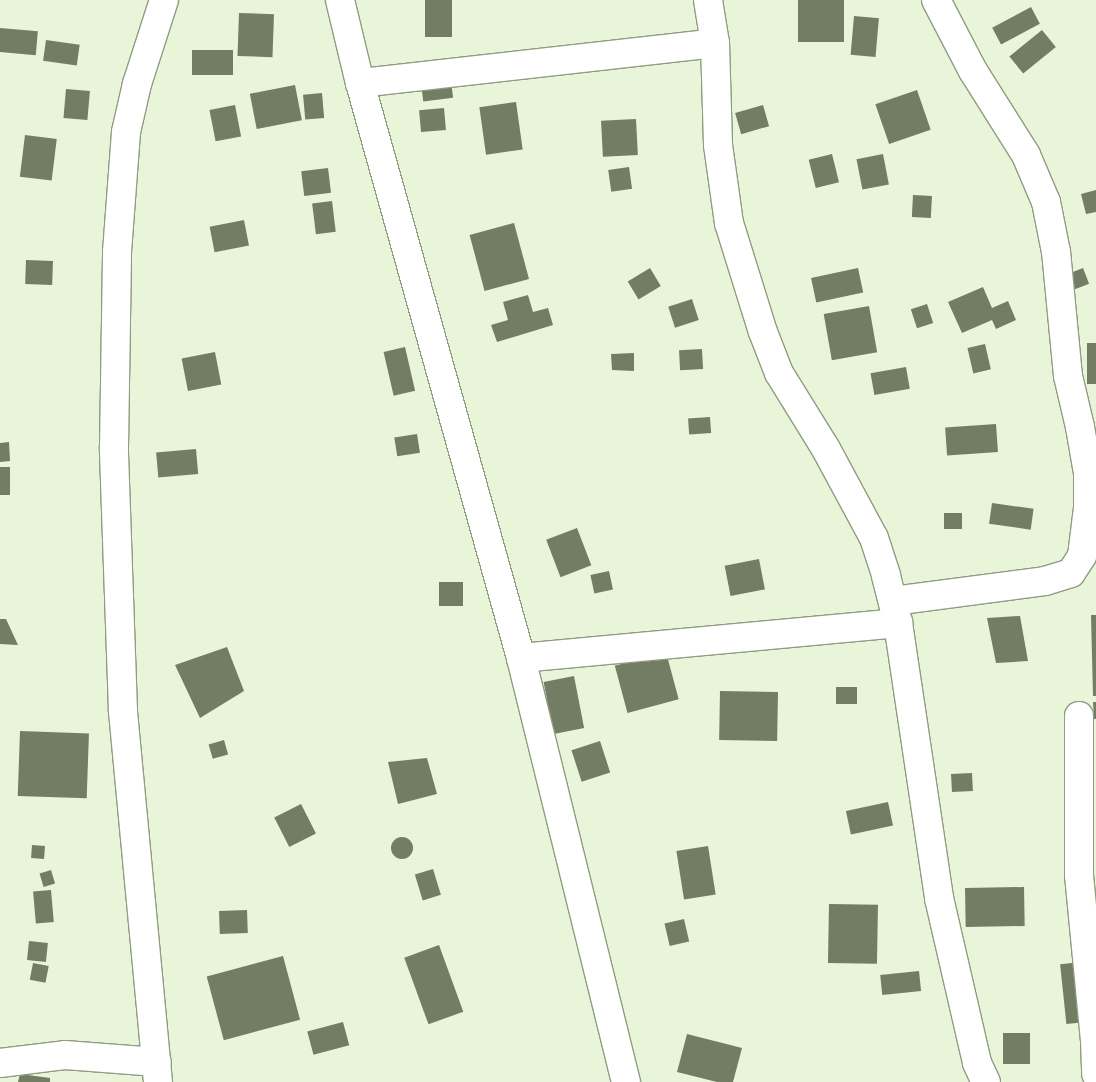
<!DOCTYPE html>
<html>
<head>
<meta charset="utf-8">
<style>
	body { margin:0 }
	#map { position:relative; width:1096px; height:1082px; overflow:hidden; background:#e8f5d9; font-family:Signika,sans-serif }
	div>[style] { position:absolute }
	[style*='--x'] { left:calc(var(--x)*1px); top:calc(var(--y)*1px); width:calc(var(--w)*1px); rotate:calc(var(--a)*1deg) }
	.building>* { inset:0; background:#727d64; transform-origin:0 0 }
	.round { border-radius:50% }
	.roads { filter:drop-shadow(1px 0 #909c81) drop-shadow(-1px 0 #909c81) drop-shadow(0 1px #909c81) drop-shadow(0 -1px #909c81) }
	.minor>* { height:28px; margin:-14px; padding:0 14px; transform-origin:14px; border-radius:14px; background:#fff }
	span { translate:-50% -50%; white-space:nowrap; text-align:center; line-height:1.15; -webkit-text-stroke:4px #fff; paint-order:stroke }
</style>
</head>
<body>
<div id="map">
	<div class="building">
		<i style="left:425px;top:0;width:27px;height:37px"></i>
		<i style="left:798px;top:0;width:46px;height:42px"></i>
		<i style="left:1031px;top:7px;width:19px;height:44px;rotate:62deg"></i>
		<i style="left:239px;top:13px;width:35px;height:43px;rotate:2deg"></i>
		<i style="left:854px;top:16px;width:25px;height:39px;rotate:5deg"></i>
		<i style="left:0;top:28px;width:38px;height:24px;rotate:5deg"></i>
		<i style="left:1042px;top:30px;width:22px;height:42px;rotate:51deg"></i>
		<i style="left:46px;top:40px;width:34px;height:21px;rotate:8deg"></i>
		<i style="left:192px;top:50px;width:41px;height:25px"></i>
		<i style="left:451px;top:81px;width:17px;height:30px;rotate:83deg"></i>
		<i style="left:295px;top:85px;width:36px;height:46px;rotate:79deg"></i>
		<i style="left:66px;top:89px;width:24px;height:29px;rotate:5deg"></i>
		<i style="left:917px;top:90px;width:42px;height:44px;rotate:71deg"></i>
		<i style="left:322px;top:93px;width:25px;height:19px;rotate:85deg"></i>
		<i style="left:516px;top:102px;width:48px;height:37px;rotate:82deg"></i>
		<i style="left:235px;top:105px;width:32px;height:26px;rotate:79deg"></i>
		<i style="left:763px;top:105px;width:22px;height:29px;rotate:74deg"></i>
		<i style="left:444px;top:108px;width:22px;height:25px;rotate:85deg"></i>
		<i style="left:636px;top:119px;width:36px;height:35px;rotate:87deg"></i>
		<i style="left:25px;top:135px;width:32px;height:42px;rotate:7deg"></i>
		<i style="left:832px;top:154px;width:29px;height:24px;rotate:76deg"></i>
		<i style="left:883px;top:154px;width:31px;height:27px;rotate:79deg"></i>
		<i style="left:629px;top:167px;width:22px;height:21px;rotate:82deg"></i>
		<i style="left:328px;top:168px;width:25px;height:27px;rotate:83deg"></i>
		<i style="clip-path:polygon(1096px 190px,1096px 212px,1086px 214px,1081px 194px)"></i>
		<i style="left:913px;top:195px;width:19px;height:22px;rotate:3deg"></i>
		<i style="left:332px;top:201px;width:31px;height:20px;rotate:83deg"></i>
		<i style="left:244px;top:220px;width:26px;height:35px;rotate:79deg"></i>
		<i style="left:514px;top:223px;width:58px;height:46px;rotate:75deg"></i>
		<i style="left:26px;top:260px;width:27px;height:24px;rotate:2deg"></i>
		<i style="left:650px;top:268px;width:21px;height:26px;rotate:59deg"></i>
		<i style="left:858px;top:268px;width:25px;height:48px;rotate:78deg"></i>
		<i style="left:1083px;top:268px;width:17px;height:20px;rotate:69deg"></i>
		<i style="clip-path:polygon(983px 287px,992px 308px,1008px 301px,1016px 320px,996px 329px,992px 320px,962px 333px,948px 302px)"></i>
		<i style="clip-path:polygon(528px 295px,533px 312px,548px 308px,553px 325px,497px 342px,491px 325px,508px 320px,503px 302px)"></i>
		<i style="left:692px;top:299px;width:22px;height:25px;rotate:72deg"></i>
		<i style="left:927px;top:304px;width:20px;height:17px;rotate:72deg"></i>
		<i style="left:869px;top:306px;width:47px;height:46px;rotate:80deg"></i>
		<i style="left:1087px;top:343px;width:9px;height:41px"></i>
		<i style="left:985px;top:344px;width:26px;height:18px;rotate:77deg"></i>
		<i style="left:405px;top:347px;width:45px;height:22px;rotate:77deg"></i>
		<i style="left:702px;top:349px;width:20px;height:23px;rotate:87deg"></i>
		<i style="left:215px;top:352px;width:33px;height:34px;rotate:79deg"></i>
		<i style="clip-path:polygon(634px 353px,634px 371px,612px 370px,611px 354px)"></i>
		<i style="left:906px;top:367px;width:22px;height:36px;rotate:80deg"></i>
		<i style="left:710px;top:417px;width:16px;height:22px;rotate:86deg"></i>
		<i style="left:996px;top:424px;width:28px;height:51px;rotate:86deg"></i>
		<i style="left:417px;top:434px;width:19px;height:23px;rotate:81deg"></i>
		<i style="clip-path:polygon(9px 442px,10px 461px,0 462px,0 443px)"></i>
		<i style="left:196px;top:449px;width:25px;height:40px;rotate:85deg"></i>
		<i style="left:0;top:467px;width:10px;height:28px"></i>
		<i style="left:992px;top:503px;width:42px;height:21px;rotate:8deg"></i>
		<i style="left:944px;top:513px;width:18px;height:16px"></i>
		<i style="left:577px;top:528px;width:40px;height:33px;rotate:69deg"></i>
		<i style="left:759px;top:559px;width:31px;height:35px;rotate:79deg"></i>
		<i style="left:609px;top:571px;width:19px;height:19px;rotate:78deg"></i>
		<i style="left:439px;top:582px;width:24px;height:24px"></i>
		<i style="clip-path:polygon(1091px 615px,1096px 615px,1096px 696px,1093px 696px)"></i>
		<i style="clip-path:polygon(1020px 616px,1028px 661px,996px 663px,987px 618px)"></i>
		<i style="clip-path:polygon(0 619px,6px 619px,18px 645px,0 644px)"></i>
		<i style="clip-path:polygon(227px 647px,244px 691px,200px 718px,175px 665px)"></i>
		<i style="left:666px;top:652px;width:49px;height:53px;rotate:75deg"></i>
		<i style="left:574px;top:676px;width:53px;height:31px;rotate:79deg"></i>
		<i style="left:836px;top:687px;width:21px;height:17px"></i>
		<i style="left:720px;top:691px;width:58px;height:49px;rotate:1deg"></i>
		<i style="clip-path:polygon(1093px 702px,1096px 702px,1096px 719px,1094px 719px)"></i>
		<i style="left:20px;top:731px;width:69px;height:65px;rotate:2deg"></i>
		<i style="left:224px;top:740px;width:15px;height:16px;rotate:74deg"></i>
		<i style="left:600px;top:741px;width:33px;height:30px;rotate:72deg"></i>
		<i style="clip-path:polygon(427px 758px,437px 794px,398px 804px,388px 762px)"></i>
		<i style="left:972px;top:773px;width:18px;height:21px;rotate:87deg"></i>
		<i style="left:888px;top:802px;width:24px;height:43px;rotate:78deg"></i>
		<i style="left:301px;top:804px;width:33px;height:30px;rotate:63deg"></i>
		<i class="round" style="left:391px;top:837px;width:22px;height:22px"></i>
		<i style="left:32px;top:845px;width:13px;height:13px;rotate:4deg"></i>
		<i style="left:708px;top:846px;width:49px;height:32px;rotate:81deg"></i>
		<i style="left:433px;top:869px;width:27px;height:19px;rotate:73deg"></i>
		<i style="left:51px;top:870px;width:14px;height:12px;rotate:73deg"></i>
		<i style="left:1024px;top:887px;width:39px;height:59px;rotate:89deg"></i>
		<i style="left:51px;top:890px;width:32px;height:18px;rotate:85deg"></i>
		<i style="left:829px;top:904px;width:49px;height:59px;rotate:1deg"></i>
		<i style="left:247px;top:910px;width:23px;height:28px;rotate:88deg"></i>
		<i style="left:684px;top:919px;width:23px;height:20px;rotate:77deg"></i>
		<i style="left:29px;top:941px;width:19px;height:19px;rotate:6deg"></i>
		<i style="left:439px;top:945px;width:71px;height:37px;rotate:70deg"></i>
		<i style="left:283px;top:956px;width:66px;height:79px;rotate:75deg"></i>
		<i style="left:1082px;top:962px;width:60px;height:22px;rotate:84deg"></i>
		<i style="left:33px;top:963px;width:16px;height:17px;rotate:11deg"></i>
		<i style="left:919px;top:971px;width:20px;height:39px;rotate:84deg"></i>
		<i style="left:343px;top:1022px;width:24px;height:37px;rotate:75deg"></i>
		<i style="left:1003px;top:1033px;width:27px;height:31px"></i>
		<i style="clip-path:polygon(687px 1034px,742px 1048px,733px 1082px,717px 1082px,677px 1072px)"></i>
		<i style="clip-path:polygon(20px 1074px,50px 1078px,50px 1082px,18px 1082px)"></i>
	</div>
	<div class="roads">
		<div class="minor">
			<i style="--x:340;--y:0;--w:85;--a:76.5"></i>
			<i style="--x:360;--y:83;--w:597;--a:74.36"></i>
			<i style="--x:521;--y:658;--w:437;--a:76.1"></i>
			<i style="--x:708;--y:0;--w:44;--a:80.8"></i>
			<i style="--x:715;--y:43;--w:102;--a:88.3"></i>
			<i style="--x:718;--y:145;--w:79;--a:82"></i>
			<i style="--x:729;--y:223;--w:114;--a:72.7"></i>
			<i style="--x:763;--y:332;--w:44;--a:68.7"></i>
			<i style="--x:779;--y:373;--w:89;--a:58.3"></i>
			<i style="--x:826;--y:449;--w:101;--a:61.7"></i>
			<i style="--x:874;--y:538;--w:40;--a:72"></i>
			<i style="--x:886;--y:576;--w:49;--a:75.7"></i>
			<i style="--x:898;--y:623;--w:278;--a:81.5"></i>
			<i style="--x:939;--y:898;--w:169;--a:77"></i>
			<i style="--x:977;--y:1063;--w:21;--a:65"></i>
			<i style="--x:360;--y:83;--w:357;--a:-6.4"></i>
			<i style="--x:893;--y:601;--w:153;--a:-7.5"></i>
			<i style="--x:1045;--y:581;--w:27;--a:-17"></i>
			<i style="--x:1071;--y:573;--w:20;--a:-57"></i>
			<i style="--x:1082;--y:556;--w:48;--a:-82.9"></i>
			<i style="--x:1088;--y:508;--w:35;--a:-90"></i>
			<i style="--x:1088;--y:473;--w:47;--a:-99.9"></i>
			<i style="--x:1080;--y:427;--w:52;--a:-103.2"></i>
			<i style="--x:1068;--y:376;--w:125;--a:-95.5"></i>
			<i style="--x:1056;--y:252;--w:51;--a:-101.3"></i>
			<i style="--x:1046;--y:202;--w:51;--a:-113.1"></i>
			<i style="--x:1026;--y:155;--w:99;--a:-122.2"></i>
			<i style="--x:973;--y:71;--w:80;--a:-117.5"></i>
			<i style="--x:521;--y:658;--w:379;--a:-5.3"></i>
			<i style="--x:1079;--y:716;--w:159;--a:90"></i>
			<i style="--x:1079;--y:875;--w:166;--a:84.5"></i>
			<i style="--x:1095;--y:1040;--w:34;--a:88"></i>
			<i style="--x:0;--y:1063;--w:65;--a:-7"></i>
			<i style="--x:65;--y:1055;--w:92;--a:4.4"></i>
			<i style="--x:158;--y:1082;--w:373;--a:-95.4"></i>
			<i style="--x:123;--y:711;--w:264;--a:-92"></i>
			<i style="--x:114;--y:447;--w:195;--a:-89.1"></i>
			<i style="--x:117;--y:252;--w:120;--a:-85.7"></i>
			<i style="--x:126;--y:132;--w:49;--a:-77.1"></i>
			<i style="--x:137;--y:84;--w:88;--a:-72.2"></i>
		</div>
	</div>
</div>
</body>
</html>
